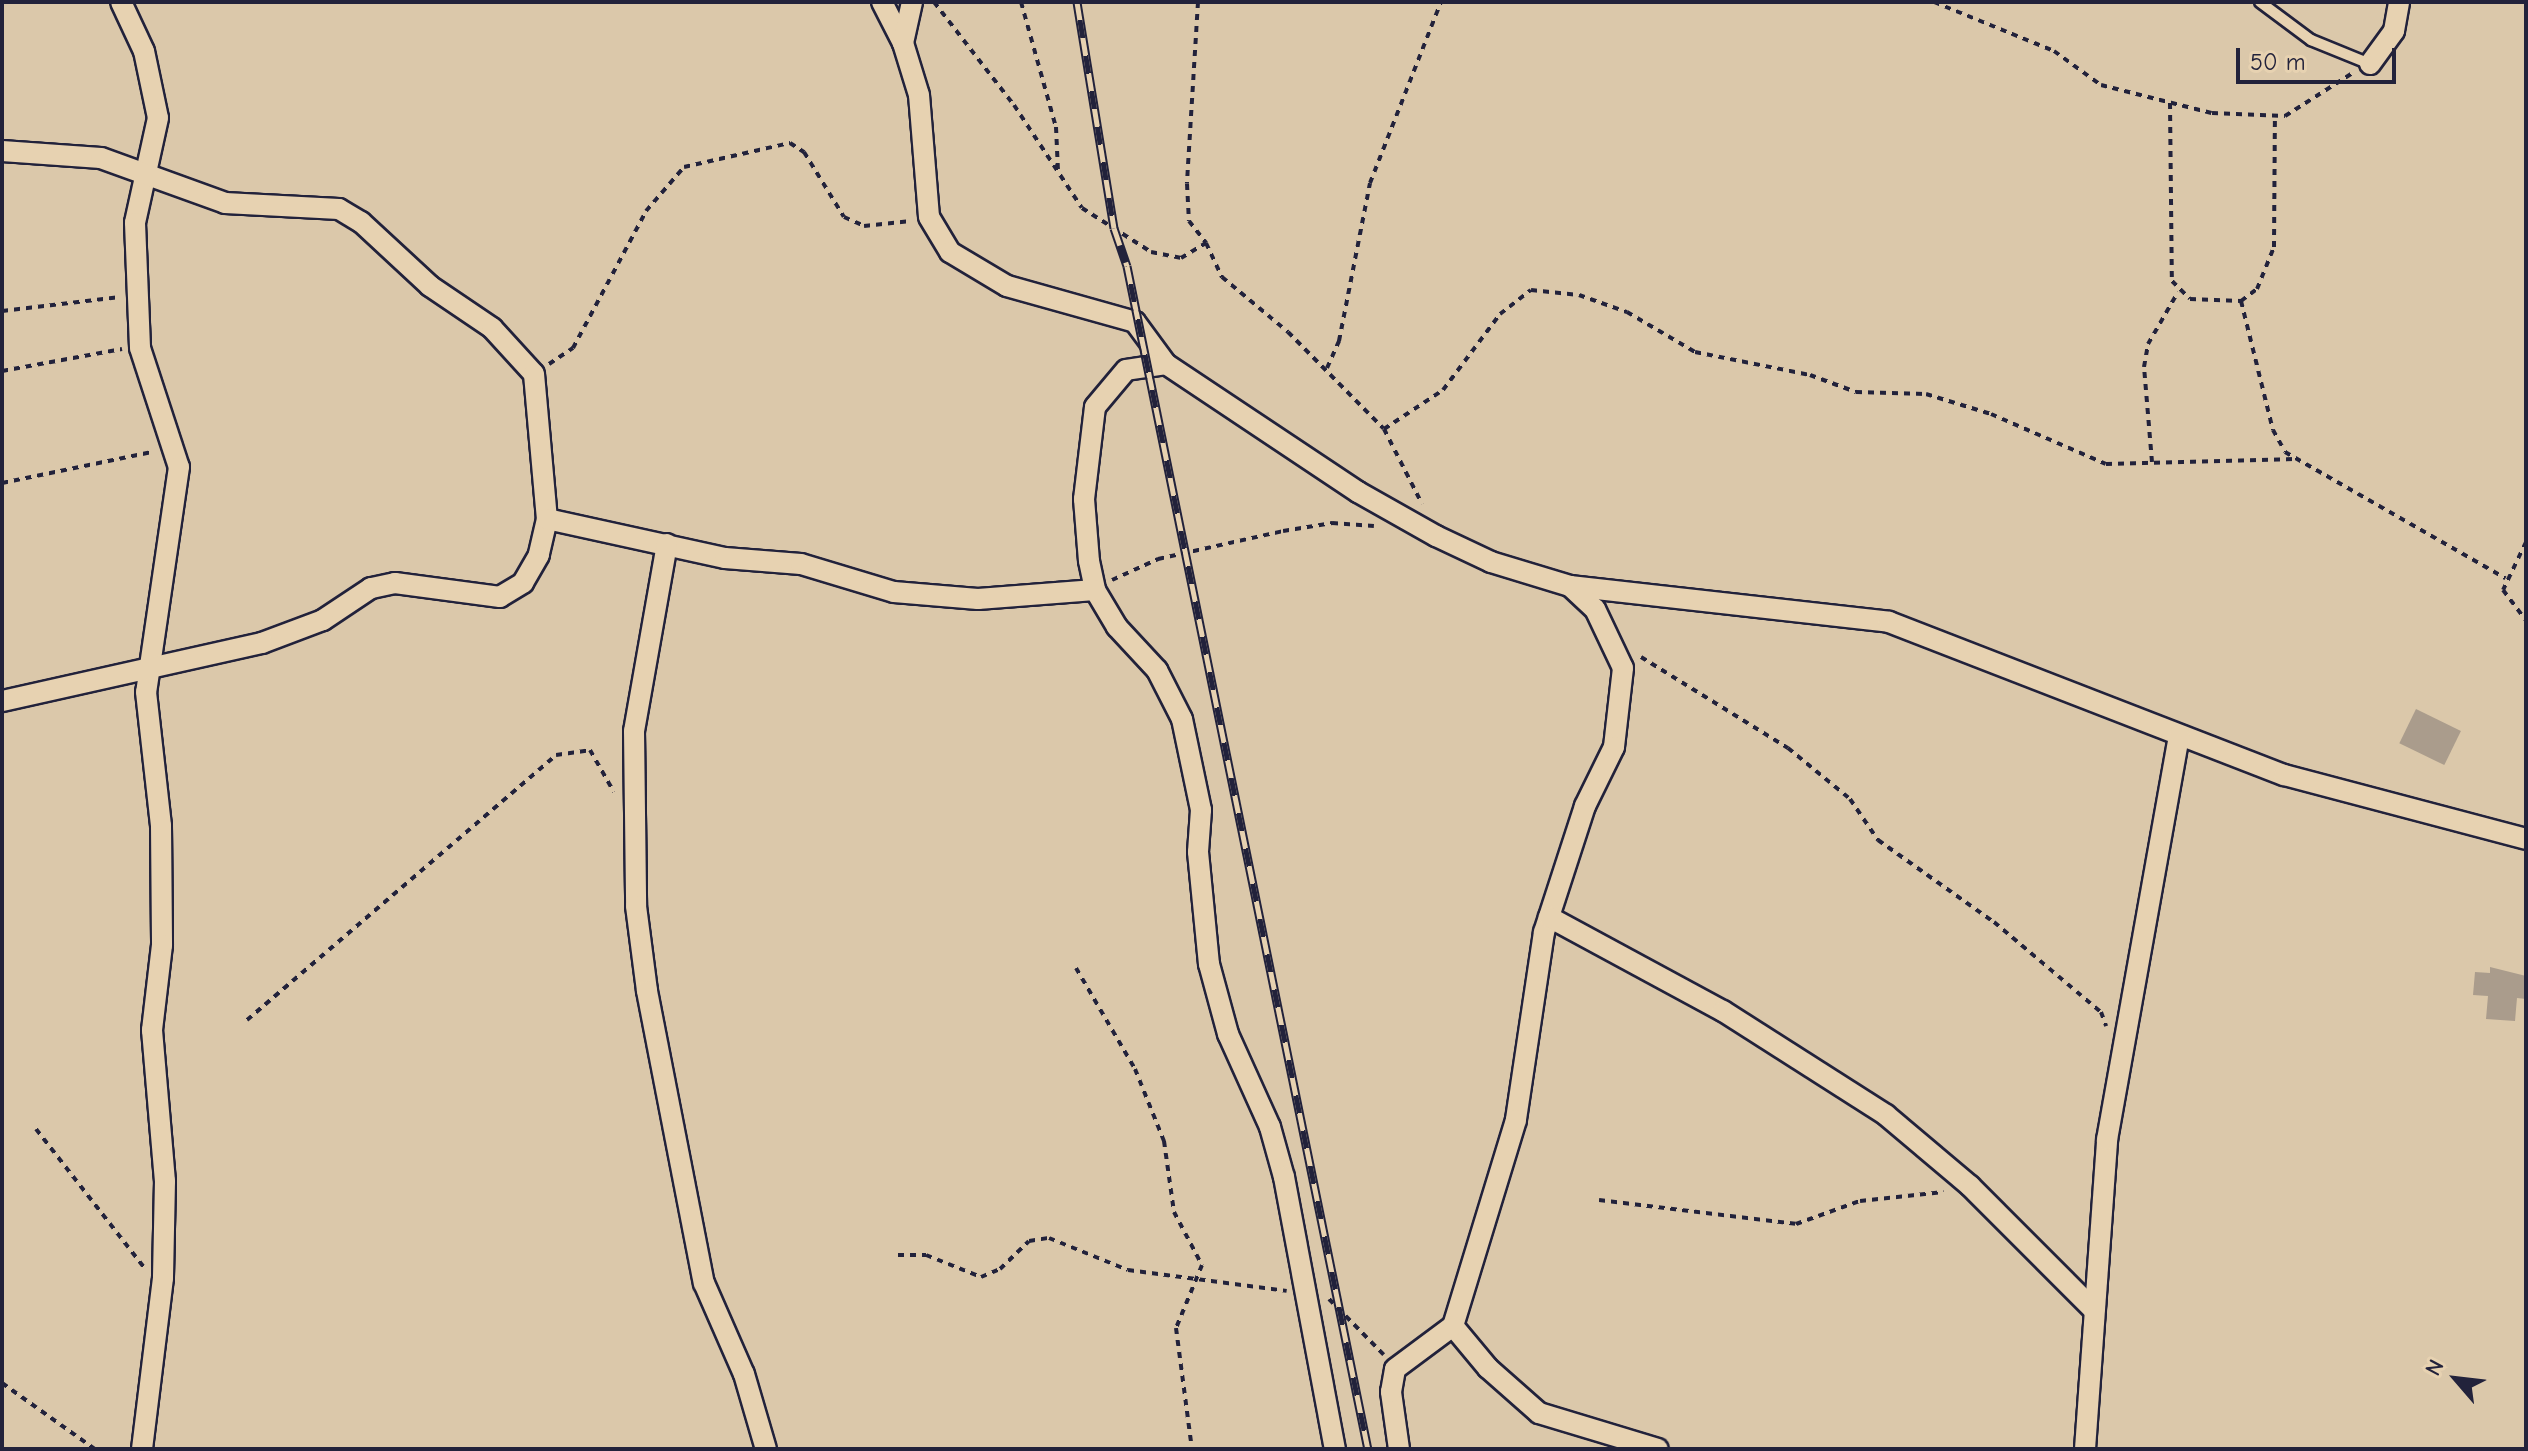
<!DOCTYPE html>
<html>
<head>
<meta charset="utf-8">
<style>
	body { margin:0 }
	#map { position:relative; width:2528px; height:1451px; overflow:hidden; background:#dbc8aa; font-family:"Comic Neue",sans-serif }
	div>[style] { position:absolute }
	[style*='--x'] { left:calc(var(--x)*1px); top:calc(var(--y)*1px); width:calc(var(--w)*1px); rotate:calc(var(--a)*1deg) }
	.building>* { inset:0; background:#aa9c8c; transform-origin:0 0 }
	.path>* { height:4px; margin-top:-2px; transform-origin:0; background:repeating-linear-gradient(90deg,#22223b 0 6px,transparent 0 12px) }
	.roads { filter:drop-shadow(2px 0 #22223b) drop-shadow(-2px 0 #22223b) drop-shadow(0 2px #22223b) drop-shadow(0 -2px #22223b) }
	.lane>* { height:10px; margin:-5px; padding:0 5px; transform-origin:5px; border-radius:5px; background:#e7d2b1 }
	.street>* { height:20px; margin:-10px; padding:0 10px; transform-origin:10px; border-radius:10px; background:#e7d2b1 }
	.rail>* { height:9px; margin-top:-4.5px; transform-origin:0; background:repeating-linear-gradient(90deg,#e7d2b1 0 18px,#22223b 0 36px); box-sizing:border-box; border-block:2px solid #22223b }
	span { translate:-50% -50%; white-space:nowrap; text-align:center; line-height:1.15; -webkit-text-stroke:8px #e7d2b1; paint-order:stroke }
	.frame { position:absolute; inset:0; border:4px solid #22223b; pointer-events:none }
	.north { position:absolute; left:2416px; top:1339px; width:80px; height:80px; -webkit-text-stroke:6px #e7d2b1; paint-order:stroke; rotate:298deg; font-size:22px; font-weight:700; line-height:32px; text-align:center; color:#22223b }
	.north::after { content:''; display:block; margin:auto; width:28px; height:36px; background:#22223b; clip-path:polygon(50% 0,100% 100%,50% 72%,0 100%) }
	.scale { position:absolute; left:2236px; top:48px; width:160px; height:36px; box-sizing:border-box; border:4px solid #22223b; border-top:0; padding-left:10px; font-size:24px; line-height:28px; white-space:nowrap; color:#22223b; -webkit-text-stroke:6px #e7d2b1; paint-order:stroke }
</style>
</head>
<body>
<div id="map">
	<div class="building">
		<i style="left:2416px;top:709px;width:50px;height:38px;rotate:26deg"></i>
		<i style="clip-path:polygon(2490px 967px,2526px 976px,2526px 999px,2517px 998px,2515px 1021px,2486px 1019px,2488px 996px,2473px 995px,2475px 972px,2490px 973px)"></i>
	</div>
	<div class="path">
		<i style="--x:934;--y:2;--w:130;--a:52.2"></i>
		<i style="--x:1014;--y:105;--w:123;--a:56.6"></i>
		<i style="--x:1082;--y:208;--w:82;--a:32.5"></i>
		<i style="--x:1151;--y:252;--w:31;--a:11"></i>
		<i style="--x:1181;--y:258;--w:29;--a:-31"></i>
		<i style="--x:1206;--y:243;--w:38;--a:65"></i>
		<i style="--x:1222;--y:277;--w:86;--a:39.8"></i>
		<i style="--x:1288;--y:332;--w:136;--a:45.3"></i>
		<i style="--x:1384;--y:429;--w:84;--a:63.1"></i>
		<i style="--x:1021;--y:2;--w:130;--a:74.4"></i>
		<i style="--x:1056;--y:127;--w:44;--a:87.4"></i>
		<i style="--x:1198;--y:2;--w:182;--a:93.5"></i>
		<i style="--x:1187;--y:184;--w:37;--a:87"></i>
		<i style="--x:1189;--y:221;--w:28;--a:52"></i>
		<i style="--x:1741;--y:2;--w:27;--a:0"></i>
		<i style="--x:1934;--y:2;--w:130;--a:22.2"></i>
		<i style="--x:2054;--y:51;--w:58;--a:35.9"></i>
		<i style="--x:2101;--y:85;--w:114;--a:14.2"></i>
		<i style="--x:2212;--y:113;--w:73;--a:2.4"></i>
		<i style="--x:2285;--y:116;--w:82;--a:-32.5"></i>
		<i style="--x:2170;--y:103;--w:178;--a:89.4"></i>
		<i style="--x:2172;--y:281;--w:25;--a:45"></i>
		<i style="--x:2190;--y:299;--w:51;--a:2.2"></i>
		<i style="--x:2241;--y:301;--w:133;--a:76.1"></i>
		<i style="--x:2273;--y:430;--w:25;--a:61"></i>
		<i style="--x:2285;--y:452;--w:254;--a:29.8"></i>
		<i style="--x:2241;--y:301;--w:20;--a:-37"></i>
		<i style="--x:2257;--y:289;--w:45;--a:-68"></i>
		<i style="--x:2274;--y:247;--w:131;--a:-89.6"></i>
		<i style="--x:2;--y:311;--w:119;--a:-6.8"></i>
		<i style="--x:549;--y:364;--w:29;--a:-34"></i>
		<i style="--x:573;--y:348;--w:155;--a:-61.9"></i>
		<i style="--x:646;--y:211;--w:58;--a:-49.2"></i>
		<i style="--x:684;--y:167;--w:109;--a:-12.8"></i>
		<i style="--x:790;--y:143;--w:17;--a:33"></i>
		<i style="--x:804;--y:152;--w:76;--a:58.4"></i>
		<i style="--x:844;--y:217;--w:22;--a:24"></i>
		<i style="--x:864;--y:226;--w:47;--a:-6.1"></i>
		<i style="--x:1327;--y:368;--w:30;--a:-66"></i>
		<i style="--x:1339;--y:341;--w:161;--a:-78.9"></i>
		<i style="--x:1370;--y:183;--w:194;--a:-68.6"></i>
		<i style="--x:2;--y:371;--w:122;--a:-10.4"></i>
		<i style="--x:1384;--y:429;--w:71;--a:-33.5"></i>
		<i style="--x:1443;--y:390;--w:95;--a:-53.1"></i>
		<i style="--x:1500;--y:314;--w:39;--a:-38"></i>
		<i style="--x:1531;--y:290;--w:48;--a:5.9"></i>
		<i style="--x:1579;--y:295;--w:51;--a:19.5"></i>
		<i style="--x:1627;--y:312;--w:79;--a:30.5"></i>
		<i style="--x:1695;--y:352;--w:117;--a:11.3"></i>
		<i style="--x:1810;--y:375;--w:49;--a:20.3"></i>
		<i style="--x:1856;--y:392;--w:70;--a:1.6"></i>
		<i style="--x:1926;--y:394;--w:68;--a:17.1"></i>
		<i style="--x:1991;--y:414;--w:125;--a:23.5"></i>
		<i style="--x:2106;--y:464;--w:189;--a:-1.5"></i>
		<i style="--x:2152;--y:462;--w:95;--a:-94.8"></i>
		<i style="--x:2144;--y:367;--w:23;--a:-80"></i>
		<i style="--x:2148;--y:344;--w:60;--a:-60"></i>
		<i style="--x:2;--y:483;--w:153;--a:-11.7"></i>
		<i style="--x:2526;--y:542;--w:53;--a:115.6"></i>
		<i style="--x:2503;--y:590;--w:39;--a:53"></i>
		<i style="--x:1112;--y:580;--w:51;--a:-24.5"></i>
		<i style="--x:1158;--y:559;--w:128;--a:-12.6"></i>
		<i style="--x:1283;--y:531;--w:50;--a:-9.3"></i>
		<i style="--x:1332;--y:523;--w:42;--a:4.1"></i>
		<i style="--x:1641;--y:657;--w:173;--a:31.8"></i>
		<i style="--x:1788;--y:748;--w:80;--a:39.4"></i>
		<i style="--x:1850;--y:799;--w:50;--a:55.7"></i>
		<i style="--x:1878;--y:840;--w:142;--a:35.3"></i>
		<i style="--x:1994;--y:922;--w:140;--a:40.1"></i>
		<i style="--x:2101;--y:1012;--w:15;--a:70"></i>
		<i style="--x:1076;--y:968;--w:117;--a:59.7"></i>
		<i style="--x:1135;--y:1069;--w:78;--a:68.1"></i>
		<i style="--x:1164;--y:1141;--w:72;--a:82"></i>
		<i style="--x:1174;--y:1212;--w:60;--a:62.2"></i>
		<i style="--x:1202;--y:1265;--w:68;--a:112.4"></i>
		<i style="--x:1176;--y:1328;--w:122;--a:82.5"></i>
		<i style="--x:247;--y:1020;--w:407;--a:-40.6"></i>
		<i style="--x:556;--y:755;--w:34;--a:-8"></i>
		<i style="--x:590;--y:750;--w:48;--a:60.3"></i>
		<i style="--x:36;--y:1129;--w:175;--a:52"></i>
		<i style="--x:1599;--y:1200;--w:198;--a:6.9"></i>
		<i style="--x:1796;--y:1224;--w:68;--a:-19.8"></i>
		<i style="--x:1860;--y:1201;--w:84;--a:-6.1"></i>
		<i style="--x:898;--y:1255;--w:28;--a:0"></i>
		<i style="--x:926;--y:1255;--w:59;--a:21.8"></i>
		<i style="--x:981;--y:1277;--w:21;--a:-23"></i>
		<i style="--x:1000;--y:1269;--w:40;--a:-44"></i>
		<i style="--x:1029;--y:1241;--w:20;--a:-9"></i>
		<i style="--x:1049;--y:1238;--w:85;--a:22.1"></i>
		<i style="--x:1128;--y:1270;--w:160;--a:7.5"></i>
		<i style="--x:1329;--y:1299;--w:78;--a:45.5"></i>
		<i style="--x:2;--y:1383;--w:114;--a:35.4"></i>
	</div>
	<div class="roads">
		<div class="lane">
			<i style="--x:2260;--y:2;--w:64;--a:36.7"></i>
			<i style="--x:2311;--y:40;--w:64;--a:22.1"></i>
		</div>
		<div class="street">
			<i style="--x:121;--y:2;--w:54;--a:64.9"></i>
			<i style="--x:144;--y:51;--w:68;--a:78.2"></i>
			<i style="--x:158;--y:118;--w:107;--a:102.4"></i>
			<i style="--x:135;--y:223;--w:125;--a:87.7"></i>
			<i style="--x:140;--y:348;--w:125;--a:71.9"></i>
			<i style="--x:179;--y:467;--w:227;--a:98.3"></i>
			<i style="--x:146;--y:692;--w:135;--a:83.6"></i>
			<i style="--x:161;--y:826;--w:119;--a:89.5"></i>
			<i style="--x:162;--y:945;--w:86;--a:96.7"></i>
			<i style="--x:152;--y:1030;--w:152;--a:85.1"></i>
			<i style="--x:165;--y:1181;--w:97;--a:91.2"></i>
			<i style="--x:163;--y:1278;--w:172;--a:97"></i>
			<i style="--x:882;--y:2;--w:46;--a:62.9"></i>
			<i style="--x:903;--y:43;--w:54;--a:72.9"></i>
			<i style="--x:919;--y:95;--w:122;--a:85.3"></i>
			<i style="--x:929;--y:217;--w:41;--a:59"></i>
			<i style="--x:950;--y:252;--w:66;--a:30.8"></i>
			<i style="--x:1007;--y:286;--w:133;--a:15.7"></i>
			<i style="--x:1135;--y:322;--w:52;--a:53.6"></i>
			<i style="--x:1166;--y:364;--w:231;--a:33.7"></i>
			<i style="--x:1358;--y:492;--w:90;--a:29.4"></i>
			<i style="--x:1436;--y:536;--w:61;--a:25.3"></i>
			<i style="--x:1491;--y:562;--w:83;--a:16.9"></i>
			<i style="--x:1570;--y:586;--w:321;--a:6.4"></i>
			<i style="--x:1889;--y:622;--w:424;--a:21.2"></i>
			<i style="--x:2284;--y:775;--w:250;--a:14.8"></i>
			<i style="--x:903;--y:43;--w:42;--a:-77.6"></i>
			<i style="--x:2370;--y:64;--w:41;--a:-54"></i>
			<i style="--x:2394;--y:31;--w:29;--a:-80"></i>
			<i style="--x:2;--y:151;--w:99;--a:4"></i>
			<i style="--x:101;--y:158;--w:132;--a:19.9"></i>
			<i style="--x:225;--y:203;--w:114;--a:3"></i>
			<i style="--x:339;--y:209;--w:26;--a:31"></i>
			<i style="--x:361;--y:222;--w:94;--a:42.8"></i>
			<i style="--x:430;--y:286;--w:75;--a:34.1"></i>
			<i style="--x:492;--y:328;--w:62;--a:47.6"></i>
			<i style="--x:534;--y:374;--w:146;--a:84.9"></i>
			<i style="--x:547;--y:519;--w:37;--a:103"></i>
			<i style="--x:539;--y:555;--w:32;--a:120"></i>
			<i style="--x:523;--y:583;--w:27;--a:149"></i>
			<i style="--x:500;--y:597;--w:106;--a:-172.4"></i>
			<i style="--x:395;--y:583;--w:25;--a:168"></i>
			<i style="--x:371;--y:588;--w:58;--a:146.3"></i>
			<i style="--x:323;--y:620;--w:65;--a:159.3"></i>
			<i style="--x:262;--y:643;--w:266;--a:167.4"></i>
			<i style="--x:1166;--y:364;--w:40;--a:171.5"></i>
			<i style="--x:1126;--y:370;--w:48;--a:130"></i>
			<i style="--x:1095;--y:407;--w:93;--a:96.8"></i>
			<i style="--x:1084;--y:499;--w:62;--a:85.4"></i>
			<i style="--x:1089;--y:561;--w:30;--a:78"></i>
			<i style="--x:1095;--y:590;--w:43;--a:59.3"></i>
			<i style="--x:1117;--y:627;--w:59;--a:47.1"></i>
			<i style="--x:1157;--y:670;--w:55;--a:63"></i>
			<i style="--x:1182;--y:719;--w:93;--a:78.2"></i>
			<i style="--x:1201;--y:810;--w:42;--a:94.1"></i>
			<i style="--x:1198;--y:852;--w:113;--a:84.4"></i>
			<i style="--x:1209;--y:964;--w:73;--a:74.8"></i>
			<i style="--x:1228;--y:1034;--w:102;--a:65.7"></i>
			<i style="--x:1270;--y:1127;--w:52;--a:74.4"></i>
			<i style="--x:1284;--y:1177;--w:277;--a:79.4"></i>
			<i style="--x:547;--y:519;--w:182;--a:12.4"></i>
			<i style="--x:725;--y:558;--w:76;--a:4.5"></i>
			<i style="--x:801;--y:564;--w:97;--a:16.8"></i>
			<i style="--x:894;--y:592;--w:84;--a:4.8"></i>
			<i style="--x:978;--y:599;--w:117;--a:-4.4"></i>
			<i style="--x:667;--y:544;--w:190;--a:100"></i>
			<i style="--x:634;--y:731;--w:175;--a:89.3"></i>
			<i style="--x:636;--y:906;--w:86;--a:82.6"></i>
			<i style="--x:647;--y:991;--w:298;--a:79"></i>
			<i style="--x:704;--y:1283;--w:99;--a:66.3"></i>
			<i style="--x:744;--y:1374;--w:78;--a:73.7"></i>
			<i style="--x:1570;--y:586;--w:34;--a:43"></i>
			<i style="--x:1595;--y:609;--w:65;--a:64.6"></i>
			<i style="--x:1623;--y:668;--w:80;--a:96.5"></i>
			<i style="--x:1614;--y:747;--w:66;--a:116.2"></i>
			<i style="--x:1585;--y:806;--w:133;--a:108"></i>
			<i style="--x:1544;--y:932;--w:190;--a:98.5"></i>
			<i style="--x:1516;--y:1120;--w:215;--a:107"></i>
			<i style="--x:1453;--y:1326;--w:55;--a:50.2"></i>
			<i style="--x:1488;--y:1368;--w:68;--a:41.4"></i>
			<i style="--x:1539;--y:1413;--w:124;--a:16.8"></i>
			<i style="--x:1549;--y:917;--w:198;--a:28.4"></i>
			<i style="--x:1723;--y:1011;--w:193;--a:32.5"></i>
			<i style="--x:1886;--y:1115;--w:110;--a:40.2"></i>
			<i style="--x:1970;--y:1186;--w:175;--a:45"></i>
			<i style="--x:1399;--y:1449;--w:58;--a:-98"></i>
			<i style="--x:1391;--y:1392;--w:23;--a:-80"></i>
			<i style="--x:1395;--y:1369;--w:72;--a:-36.6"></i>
			<i style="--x:2085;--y:1449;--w:310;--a:-85.9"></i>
			<i style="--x:2107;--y:1140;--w:411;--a:-79.9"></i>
		</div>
	</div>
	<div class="rail">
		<i style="--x:1077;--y:2;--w:229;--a:80.7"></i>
		<i style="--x:1114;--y:228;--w:40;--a:71.1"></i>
		<i style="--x:1127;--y:266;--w:1207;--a:78.49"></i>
	</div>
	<div class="frame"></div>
	<div class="north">N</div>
	<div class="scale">50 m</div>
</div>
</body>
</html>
